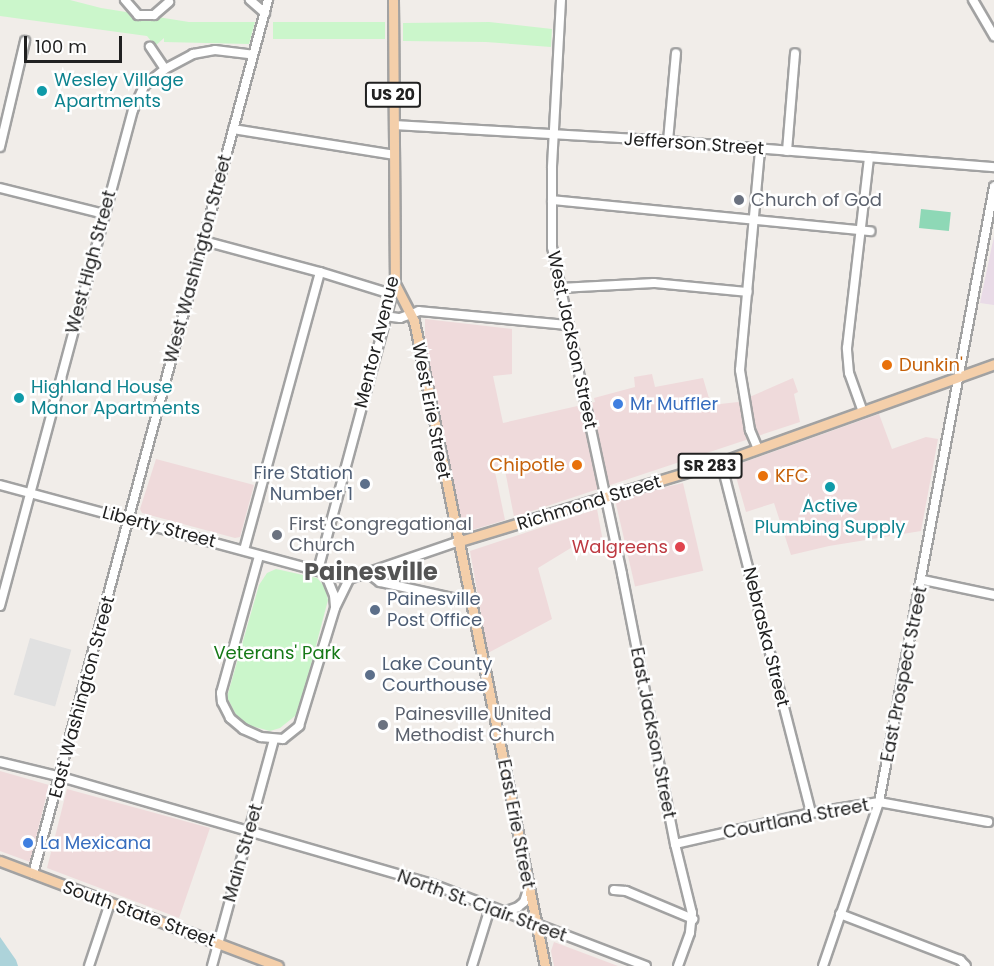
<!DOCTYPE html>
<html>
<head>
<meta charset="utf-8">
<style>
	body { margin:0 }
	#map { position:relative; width:994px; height:966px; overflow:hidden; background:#f1ede9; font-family:Poppins,sans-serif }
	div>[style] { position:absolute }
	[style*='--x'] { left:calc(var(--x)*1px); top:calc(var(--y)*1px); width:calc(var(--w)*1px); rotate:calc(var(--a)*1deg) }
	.commercial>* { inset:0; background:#efdadb; transform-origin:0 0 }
	.industrial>* { inset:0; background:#e9dbe7 }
	.park>* { inset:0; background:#cbf6cb; transform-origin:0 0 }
	.pitch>* { inset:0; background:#8ed8b6; transform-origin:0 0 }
	.parking>* { inset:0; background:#e1e1e1; transform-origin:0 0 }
	.water>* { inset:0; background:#add3da }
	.roads { filter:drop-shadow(2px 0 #a2a2a2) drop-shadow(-2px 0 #a2a2a2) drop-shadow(0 2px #a2a2a2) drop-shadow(0 -2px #a2a2a2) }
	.minor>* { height:8px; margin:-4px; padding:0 4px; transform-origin:4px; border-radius:4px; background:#fff }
	.major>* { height:9px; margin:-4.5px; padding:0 4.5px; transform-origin:4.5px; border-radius:4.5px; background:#f4cfaa }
	.dots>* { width:16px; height:16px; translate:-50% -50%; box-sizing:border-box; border:3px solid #fff; border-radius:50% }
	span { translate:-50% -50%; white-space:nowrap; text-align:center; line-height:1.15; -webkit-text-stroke:5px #fff; paint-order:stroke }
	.shield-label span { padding:2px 4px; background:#fff; border:2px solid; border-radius:4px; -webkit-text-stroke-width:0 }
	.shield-label { font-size:16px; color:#212121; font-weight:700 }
	.culture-label { font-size:18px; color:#0d838f }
	.left { translate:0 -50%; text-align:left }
	.street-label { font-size:18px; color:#212121 }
	.worship-label { font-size:18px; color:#5b616d }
	.food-label { font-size:18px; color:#c56008 }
	.right { translate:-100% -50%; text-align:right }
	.shop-label { font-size:18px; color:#366cbe }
	.service-label { font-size:18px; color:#4e5e75 }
	.health-label { font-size:18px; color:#be3a42 }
	.park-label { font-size:18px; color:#167917 }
	.district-label { font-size:24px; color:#545454; font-weight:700 }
	.scale { position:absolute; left:24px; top:36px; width:98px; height:27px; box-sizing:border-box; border:3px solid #212121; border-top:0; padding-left:8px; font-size:18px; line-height:21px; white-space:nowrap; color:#212121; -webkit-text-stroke:4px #fff; paint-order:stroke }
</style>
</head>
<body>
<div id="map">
	<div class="commercial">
		<i style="clip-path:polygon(425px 319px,512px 329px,512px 374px,493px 376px,503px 423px,595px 402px,594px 398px,635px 387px,634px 377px,652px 374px,655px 387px,703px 378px,711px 405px,738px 402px,793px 378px,798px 392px,794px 394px,800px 422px,514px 517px,504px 465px,494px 467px,505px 520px,469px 531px,462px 526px,425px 343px)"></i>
		<i style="clip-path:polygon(879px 414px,892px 449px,926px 437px,938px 439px,921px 531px,829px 546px,791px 555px,774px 503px,746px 512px,733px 466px)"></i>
		<i style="clip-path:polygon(156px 459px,254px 485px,240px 537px,235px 538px,142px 513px,140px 509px)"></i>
		<i style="left:683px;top:483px;width:90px;height:70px;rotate:77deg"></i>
		<i style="clip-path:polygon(597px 509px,604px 547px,582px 555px,579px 543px,538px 568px,552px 619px,488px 653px,470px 551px)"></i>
		<i style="clip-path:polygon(0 771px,49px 785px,30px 862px,0 851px)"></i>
		<i style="clip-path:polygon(67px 789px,210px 828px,179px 918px,47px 868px)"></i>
		<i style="clip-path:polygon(554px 942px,618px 966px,554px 966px,551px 951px)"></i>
	</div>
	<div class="industrial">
		<i style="clip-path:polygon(994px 236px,994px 305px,980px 303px)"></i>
	</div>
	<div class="park">
		<i style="clip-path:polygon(0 0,70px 0,101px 8px,189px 22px,255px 22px,249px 44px,164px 42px,164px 38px,155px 46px,147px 36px,0 16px)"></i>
		<i style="left:385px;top:22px;width:17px;height:112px;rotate:90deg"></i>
		<i style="clip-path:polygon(489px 22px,552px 29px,551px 47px,486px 42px,403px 41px,403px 23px)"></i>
		<i style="clip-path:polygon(276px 569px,317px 578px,325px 587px,328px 600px,299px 710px,295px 716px,280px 728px,270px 731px,247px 725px,237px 717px,227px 697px,259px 585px,267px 573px)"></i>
	</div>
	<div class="pitch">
		<i style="left:921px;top:209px;width:30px;height:19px;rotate:6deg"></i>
	</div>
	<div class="parking">
		<i style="left:30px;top:638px;width:43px;height:59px;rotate:16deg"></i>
	</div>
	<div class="water">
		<i style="clip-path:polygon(0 937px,16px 960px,18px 966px,0 966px)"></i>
	</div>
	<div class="roads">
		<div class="minor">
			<i style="--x:125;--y:0;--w:20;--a:49"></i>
			<i style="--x:138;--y:15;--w:16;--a:0"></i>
			<i style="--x:154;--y:15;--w:20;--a:-41"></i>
			<i style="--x:250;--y:0;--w:20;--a:41"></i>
			<i style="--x:561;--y:0;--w:168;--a:93.1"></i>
			<i style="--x:552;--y:168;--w:79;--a:90"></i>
			<i style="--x:552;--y:247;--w:334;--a:77.9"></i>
			<i style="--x:622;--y:574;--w:275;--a:78.9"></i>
			<i style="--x:675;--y:844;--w:71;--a:76.2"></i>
			<i style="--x:692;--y:913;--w:20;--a:96"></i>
			<i style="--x:690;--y:933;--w:35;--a:110"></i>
			<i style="--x:973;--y:0;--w:42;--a:59.7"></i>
			<i style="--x:165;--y:69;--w:32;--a:-28"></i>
			<i style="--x:193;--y:54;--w:22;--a:-10"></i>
			<i style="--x:215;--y:50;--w:38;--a:7"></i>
			<i style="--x:394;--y:125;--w:274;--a:3.3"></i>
			<i style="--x:668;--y:141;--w:327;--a:4.6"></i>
			<i style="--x:233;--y:129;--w:164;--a:9.1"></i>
			<i style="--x:668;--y:141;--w:88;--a:-84.8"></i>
			<i style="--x:0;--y:147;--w:109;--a:-76.7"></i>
			<i style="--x:787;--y:151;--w:98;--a:-85.3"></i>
			<i style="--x:0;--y:188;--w:107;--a:14"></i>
			<i style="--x:552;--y:200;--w:320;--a:5.6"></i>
			<i style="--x:204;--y:241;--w:120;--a:15"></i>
			<i style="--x:320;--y:272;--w:74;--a:17.2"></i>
			<i style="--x:560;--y:288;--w:94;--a:-3"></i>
			<i style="--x:654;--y:283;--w:94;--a:5.5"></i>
			<i style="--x:385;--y:316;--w:15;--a:8"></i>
			<i style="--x:400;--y:318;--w:20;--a:-20"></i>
			<i style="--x:419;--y:311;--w:150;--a:5.4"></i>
			<i style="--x:863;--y:412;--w:41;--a:-109.7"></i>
			<i style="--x:849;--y:373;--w:25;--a:-95"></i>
			<i style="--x:847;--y:348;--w:192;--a:-83.4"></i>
			<i style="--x:758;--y:449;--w:21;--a:-113"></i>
			<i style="--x:750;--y:430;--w:61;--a:-99.5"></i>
			<i style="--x:740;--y:370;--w:221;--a:-84.8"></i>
			<i style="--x:721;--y:462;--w:362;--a:75.6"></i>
			<i style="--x:0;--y:485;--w:361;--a:15.1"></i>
			<i style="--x:349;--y:579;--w:114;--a:-18.9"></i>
			<i style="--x:244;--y:550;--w:288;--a:-74.7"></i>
			<i style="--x:259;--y:556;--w:142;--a:105.5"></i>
			<i style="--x:221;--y:693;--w:9;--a:84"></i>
			<i style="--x:222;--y:702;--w:18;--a:63"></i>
			<i style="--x:230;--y:718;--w:17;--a:40"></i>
			<i style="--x:243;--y:729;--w:20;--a:24"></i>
			<i style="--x:261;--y:737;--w:22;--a:5"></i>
			<i style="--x:283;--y:739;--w:21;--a:-39"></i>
			<i style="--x:299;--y:726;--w:123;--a:-73"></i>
			<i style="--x:335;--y:608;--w:32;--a:-64"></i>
			<i style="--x:318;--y:570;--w:296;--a:-74.9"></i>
			<i style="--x:325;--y:573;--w:24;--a:68"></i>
			<i style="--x:334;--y:595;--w:11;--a:85"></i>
			<i style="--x:368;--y:573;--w:15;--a:37"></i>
			<i style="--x:380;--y:582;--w:93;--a:12.4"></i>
			<i style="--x:923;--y:580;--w:73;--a:11.9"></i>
			<i style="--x:0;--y:606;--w:514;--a:-74.99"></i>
			<i style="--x:133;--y:110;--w:26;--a:-65"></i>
			<i style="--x:144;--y:86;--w:27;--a:-39"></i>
			<i style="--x:165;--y:69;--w:27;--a:-124"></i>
			<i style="--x:0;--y:762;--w:63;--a:13.8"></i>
			<i style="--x:61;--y:777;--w:386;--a:16.1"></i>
			<i style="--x:432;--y:884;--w:229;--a:21"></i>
			<i style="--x:675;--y:844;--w:139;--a:-12.8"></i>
			<i style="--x:811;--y:813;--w:69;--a:-9.2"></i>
			<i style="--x:879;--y:802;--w:111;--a:10.4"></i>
			<i style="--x:33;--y:874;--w:905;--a:-74.95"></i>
			<i style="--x:614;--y:890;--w:12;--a:5"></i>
			<i style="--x:626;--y:891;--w:73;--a:22.7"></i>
			<i style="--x:501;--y:913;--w:18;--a:-19"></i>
			<i style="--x:518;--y:907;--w:8;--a:-40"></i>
			<i style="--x:524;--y:902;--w:16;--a:-72"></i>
			<i style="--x:840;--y:914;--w:129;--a:21"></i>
			<i style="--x:960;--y:960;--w:8;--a:45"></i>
			<i style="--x:89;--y:966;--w:66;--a:-71.6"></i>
			<i style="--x:212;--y:966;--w:234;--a:-74.7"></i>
			<i style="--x:472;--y:966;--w:61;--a:-72.8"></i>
			<i style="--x:823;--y:966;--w:173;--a:-71.1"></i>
			<i style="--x:879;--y:802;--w:626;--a:-79.41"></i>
		</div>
		<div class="major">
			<i style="--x:393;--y:0;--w:284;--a:89.6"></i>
			<i style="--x:395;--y:284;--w:42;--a:62.8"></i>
			<i style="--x:414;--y:321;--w:658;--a:78.52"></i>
			<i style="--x:457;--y:542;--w:276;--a:-16.9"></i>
			<i style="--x:721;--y:462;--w:290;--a:-19.7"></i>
			<i style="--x:0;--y:861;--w:297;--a:20.7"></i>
		</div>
	</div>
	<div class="dots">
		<i style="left:42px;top:91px;background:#0f9aa8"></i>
		<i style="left:739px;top:200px;background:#6b7280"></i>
		<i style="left:887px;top:365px;background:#e8710a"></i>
		<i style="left:19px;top:398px;background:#0f9aa8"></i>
		<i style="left:618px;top:404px;background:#3f7fe0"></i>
		<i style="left:577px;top:465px;background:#e8710a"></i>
		<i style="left:763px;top:476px;background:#e8710a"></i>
		<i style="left:365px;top:484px;background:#5c6f8a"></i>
		<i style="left:830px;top:487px;background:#0f9aa8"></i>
		<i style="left:277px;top:535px;background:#6b7280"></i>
		<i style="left:680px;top:547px;background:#e0444e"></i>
		<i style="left:375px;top:610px;background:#5c6f8a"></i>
		<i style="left:370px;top:675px;background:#5c6f8a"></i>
		<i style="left:383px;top:725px;background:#6b7280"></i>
		<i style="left:28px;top:843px;background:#3f7fe0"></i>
	</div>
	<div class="shield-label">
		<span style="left:393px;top:95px">US 20</span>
		<span style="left:710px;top:466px">SR 283</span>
	</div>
	<div class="culture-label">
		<span class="left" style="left:54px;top:91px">Wesley Village<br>Apartments</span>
		<span class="left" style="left:31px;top:398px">Highland House<br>Manor Apartments</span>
		<span style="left:830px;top:517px">Active<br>Plumbing Supply</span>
	</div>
	<div class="street-label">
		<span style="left:694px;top:144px;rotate:4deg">Jefferson Street</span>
		<span style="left:198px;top:259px;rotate:-75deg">West Washington Street</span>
		<span style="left:91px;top:262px;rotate:-75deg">West High Street</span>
		<span style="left:572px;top:340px;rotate:78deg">West Jackson Street</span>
		<span style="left:377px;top:342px;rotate:-76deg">Mentor Avenue</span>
		<span style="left:431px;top:411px;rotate:79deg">West Erie Street</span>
		<span style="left:589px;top:503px;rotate:-17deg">Richmond Street</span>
		<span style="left:159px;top:527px;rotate:15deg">Liberty Street</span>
		<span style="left:766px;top:637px;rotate:76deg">Nebraska Street</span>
		<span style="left:904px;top:674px;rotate:-79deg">East Prospect Street</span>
		<span style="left:82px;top:697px;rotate:-75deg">East Washington Street</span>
		<span style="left:653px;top:733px;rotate:79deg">East Jackson Street</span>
		<span style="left:796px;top:819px;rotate:-11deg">Courtland Street</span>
		<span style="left:516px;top:824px;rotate:79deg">East Erie Street</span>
		<span style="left:243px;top:853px;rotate:-74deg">Main Street</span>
		<span style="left:482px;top:906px;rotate:20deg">North St. Clair Street</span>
		<span style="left:139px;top:914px;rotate:20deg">South State Street</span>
	</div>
	<div class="worship-label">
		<span class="left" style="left:751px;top:200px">Church of God</span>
		<span class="left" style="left:289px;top:535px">First Congregational<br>Church</span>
		<span class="left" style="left:395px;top:725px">Painesville United<br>Methodist Church</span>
	</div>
	<div class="food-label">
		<span class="left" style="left:899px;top:365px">Dunkin'</span>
		<span class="right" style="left:565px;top:465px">Chipotle</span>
		<span class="left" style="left:775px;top:476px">KFC</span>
	</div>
	<div class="shop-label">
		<span class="left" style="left:630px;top:404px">Mr Muffler</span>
		<span class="left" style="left:40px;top:843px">La Mexicana</span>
	</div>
	<div class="service-label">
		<span class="right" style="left:353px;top:484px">Fire Station<br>Number 1</span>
		<span class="left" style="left:387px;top:610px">Painesville<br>Post Office</span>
		<span class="left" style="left:382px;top:675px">Lake County<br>Courthouse</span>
	</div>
	<div class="health-label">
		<span class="right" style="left:668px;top:547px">Walgreens</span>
	</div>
	<div class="park-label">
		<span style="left:277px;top:653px">Veterans' Park</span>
	</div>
	<div class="district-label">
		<span style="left:371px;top:572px">Painesville</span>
	</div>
	<div class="scale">100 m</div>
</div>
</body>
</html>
